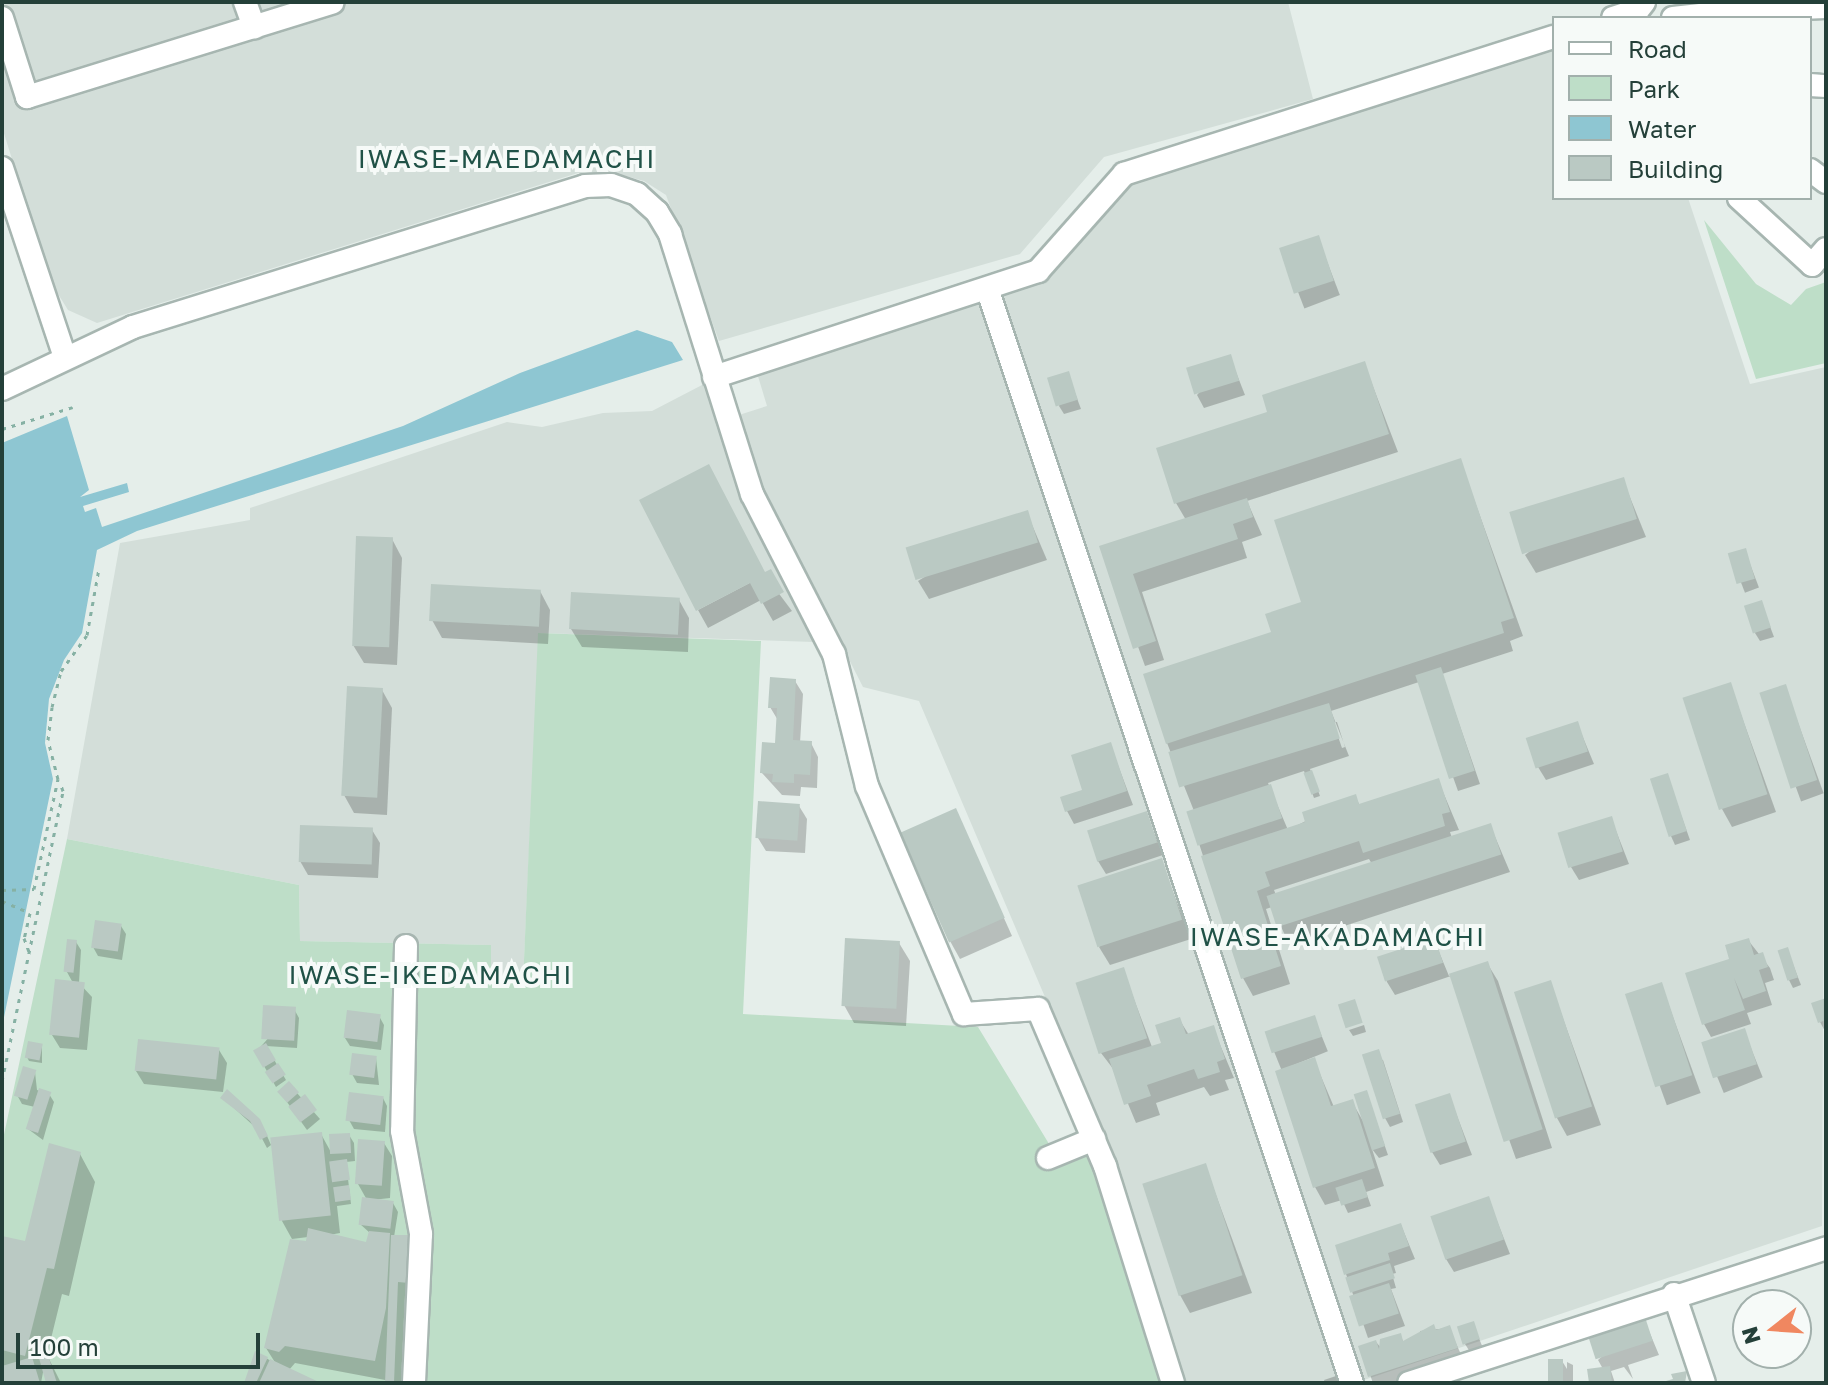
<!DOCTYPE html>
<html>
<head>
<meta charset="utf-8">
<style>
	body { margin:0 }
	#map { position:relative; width:1828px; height:1385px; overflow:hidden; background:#e5eeea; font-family:"Golos Text",sans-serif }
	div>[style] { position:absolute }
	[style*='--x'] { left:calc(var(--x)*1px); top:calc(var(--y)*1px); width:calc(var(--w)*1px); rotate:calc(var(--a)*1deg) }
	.built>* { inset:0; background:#d3ded9 }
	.green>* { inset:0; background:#bedec8 }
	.water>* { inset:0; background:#8ec6d2 }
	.shadow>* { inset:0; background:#0003; transform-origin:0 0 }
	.building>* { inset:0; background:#bac9c3; transform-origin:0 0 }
	.path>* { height:3px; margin-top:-1.5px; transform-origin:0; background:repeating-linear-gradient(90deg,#86b1a4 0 4px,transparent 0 10px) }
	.roads { filter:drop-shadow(2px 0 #a7b6b1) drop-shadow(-2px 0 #a7b6b1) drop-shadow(0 2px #a7b6b1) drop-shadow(0 -2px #a7b6b1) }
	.minor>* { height:22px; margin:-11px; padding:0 11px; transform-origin:11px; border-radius:11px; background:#fff }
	span { translate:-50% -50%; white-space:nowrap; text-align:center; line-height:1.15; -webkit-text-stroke:8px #f6faf8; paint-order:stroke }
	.neighbourhood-label { font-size:26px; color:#205247; letter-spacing:2px }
	.frame { position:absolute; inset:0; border:4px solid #244039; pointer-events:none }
	.legend { position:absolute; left:1552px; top:16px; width:260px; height:184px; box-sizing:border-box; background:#f6faf8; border:2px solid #a2b0ac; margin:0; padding:10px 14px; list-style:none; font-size:24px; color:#244039 }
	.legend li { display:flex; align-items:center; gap:16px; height:40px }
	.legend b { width:40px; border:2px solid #a2b0ac }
	.north { position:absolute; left:1732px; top:1289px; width:80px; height:80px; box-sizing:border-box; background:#f6faf8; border:2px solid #a2b0ac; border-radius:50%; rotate:253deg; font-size:22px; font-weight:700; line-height:32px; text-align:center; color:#244039 }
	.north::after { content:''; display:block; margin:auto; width:28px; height:36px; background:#f08760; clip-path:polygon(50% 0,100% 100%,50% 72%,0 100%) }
	.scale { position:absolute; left:16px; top:1333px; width:244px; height:36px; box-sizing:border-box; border:4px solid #244039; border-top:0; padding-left:10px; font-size:24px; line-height:28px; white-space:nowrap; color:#244039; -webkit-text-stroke:6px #f6faf8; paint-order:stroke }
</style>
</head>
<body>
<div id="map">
	<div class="built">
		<i style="clip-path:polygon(2px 2px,1288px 2px,1313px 99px,1104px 157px,1020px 254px,719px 341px,666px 195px,644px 181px,615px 173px,578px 173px,97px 323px,68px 310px,50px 281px,2px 127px)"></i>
		<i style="clip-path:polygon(1554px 50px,1554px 198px,1688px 198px,1750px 384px,1826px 367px,1822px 1226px,1355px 1383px,1180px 1383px,1102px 1131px,919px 701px,863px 687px,760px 484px,739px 415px,767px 406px,757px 373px,1041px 280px,1132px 182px)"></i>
		<i style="clip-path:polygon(704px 384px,738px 492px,814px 642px,539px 633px,523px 983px,491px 981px,490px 945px,300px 941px,299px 885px,67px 839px,120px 543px,250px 520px,250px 508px,507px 422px,542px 427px,603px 413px,652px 411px)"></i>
	</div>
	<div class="green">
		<i style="clip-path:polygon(1704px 220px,1756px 284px,1791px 305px,1806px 289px,1826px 282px,1826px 363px,1756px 379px)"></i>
		<i style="clip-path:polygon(538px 633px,761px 641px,743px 1014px,978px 1027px,1060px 1162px,1094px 1153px,1164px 1383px,2px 1383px,2px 1144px,67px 839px,299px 885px,300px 941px,491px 945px,491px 981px,523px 983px)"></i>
	</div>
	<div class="water">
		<i style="clip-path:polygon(637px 330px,672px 342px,683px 360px,137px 531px,97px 550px,82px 633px,64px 660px,49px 699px,45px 743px,53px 779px,2px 1027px,2px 443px,67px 416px,89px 490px,80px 497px,127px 483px,129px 492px,83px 506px,85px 512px,96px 508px,102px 527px,403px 426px,520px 373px)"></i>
	</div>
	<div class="shadow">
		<i style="left:1318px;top:238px;width:61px;height:38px;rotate:69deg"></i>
		<i style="clip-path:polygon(1230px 357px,1245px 395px,1204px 408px,1197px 395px)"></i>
		<i style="clip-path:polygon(1364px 363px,1398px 452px,1247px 501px,1262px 535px,1242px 542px,1247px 558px,1142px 592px,1164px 660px,1145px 666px,1102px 547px,1186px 520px,1176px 503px,1270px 413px)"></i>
		<i style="clip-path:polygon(1068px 374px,1081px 409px,1064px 414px,1059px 406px)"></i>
		<i style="clip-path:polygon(evenodd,1460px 460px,1523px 636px,1510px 641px,1513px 651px,1442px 674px,1480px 784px,1458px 791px,1419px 682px,1331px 711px,1349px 756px,1310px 769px,1320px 796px,1314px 798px,1304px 771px,1268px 783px,1288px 830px,1355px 796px,1360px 806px,1438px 780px,1459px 830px,1450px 832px,1452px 838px,1490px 825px,1510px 872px,1289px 944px,1272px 907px,1266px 909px,1290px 984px,1253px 996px,1243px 978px,1189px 813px,1194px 811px,1167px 743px,1303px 604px,1460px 460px,1333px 722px,1337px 722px,1345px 747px,1342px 748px,1333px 722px,1460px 460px,1369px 859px,1372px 864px,1276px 895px,1274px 890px,1369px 859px)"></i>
		<i style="clip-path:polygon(1623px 480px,1646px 537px,1536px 573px,1525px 555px)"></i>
		<i style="clip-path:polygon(1027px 513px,1047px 560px,929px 599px,918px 581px)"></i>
		<i style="clip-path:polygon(392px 539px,402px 558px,397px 665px,364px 663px,353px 645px)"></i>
		<i style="left:1745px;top:551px;width:39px;height:15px;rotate:69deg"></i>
		<i style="clip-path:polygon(765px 575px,792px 611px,773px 621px,761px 600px,708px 628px,698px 610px)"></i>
		<i style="clip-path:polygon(540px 591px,550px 610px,548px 644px,442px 638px,432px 620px)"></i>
		<i style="clip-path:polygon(679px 600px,689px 618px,688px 652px,582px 647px,571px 629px)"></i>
		<i style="clip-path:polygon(1761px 602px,1774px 637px,1760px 641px,1755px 633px)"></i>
		<i style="clip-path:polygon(795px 681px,803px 694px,800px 743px,811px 743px,818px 757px,817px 788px,801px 787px,800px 796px,782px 795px,762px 773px,777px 745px,779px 722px,770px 707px)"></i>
		<i style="clip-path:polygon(1730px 684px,1776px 812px,1732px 827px,1722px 809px)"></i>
		<i style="left:1785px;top:687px;width:113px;height:24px;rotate:70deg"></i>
		<i style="clip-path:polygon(382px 690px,392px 708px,387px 815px,354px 813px,344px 795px)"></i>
		<i style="clip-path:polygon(1577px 723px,1594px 764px,1546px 780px,1538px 767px)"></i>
		<i style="clip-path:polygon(1110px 744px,1133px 805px,1074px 824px,1067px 811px,1085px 791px)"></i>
		<i style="clip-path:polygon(1667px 776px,1690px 840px,1675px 845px,1671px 836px)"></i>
		<i style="clip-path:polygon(799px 806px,807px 819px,805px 853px,766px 851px,758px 838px)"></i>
		<i style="clip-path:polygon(956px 811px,1012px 936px,960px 959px,950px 941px)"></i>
		<i style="clip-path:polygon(1146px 814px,1163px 855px,1106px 874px,1098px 861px)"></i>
		<i style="clip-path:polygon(1611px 818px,1629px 864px,1579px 880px,1571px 867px)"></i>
		<i style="clip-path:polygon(372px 830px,380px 843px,378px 878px,308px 875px,300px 861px)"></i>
		<i style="clip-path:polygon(1161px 861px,1191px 939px,1110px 965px,1099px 947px)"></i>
		<i style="clip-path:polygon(121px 926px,126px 934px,122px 960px,98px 956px,93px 947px)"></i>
		<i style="clip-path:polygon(1434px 940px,1449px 976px,1487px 963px,1498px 981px,1552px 1148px,1516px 1159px,1451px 976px,1395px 995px,1387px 982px,1379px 958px)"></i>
		<i style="clip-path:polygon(1748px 940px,1770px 968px,1774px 980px,1765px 983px,1772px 1005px,1747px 1013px,1751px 1024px,1711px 1037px,1704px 1024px,1732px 960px)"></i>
		<i style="clip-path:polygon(76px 942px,81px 950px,79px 983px,92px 997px,87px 1050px,60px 1048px,52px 1035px,73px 983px,67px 972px)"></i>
		<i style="clip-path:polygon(899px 943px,910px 961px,906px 1026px,854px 1023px,844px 1005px)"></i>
		<i style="clip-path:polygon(1787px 949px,1801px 985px,1793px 988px,1789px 980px)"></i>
		<i style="clip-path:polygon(1123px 970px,1152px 1047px,1163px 1044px,1179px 1019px,1189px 1035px,1213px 1028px,1234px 1078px,1225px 1080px,1229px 1090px,1210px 1096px,1204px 1087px,1156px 1103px,1160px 1115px,1136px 1123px,1114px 1070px,1101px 1053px,1079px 984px)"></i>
		<i style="clip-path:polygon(1550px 982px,1601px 1125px,1567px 1136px,1557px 1118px)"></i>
		<i style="left:1661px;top:984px;width:116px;height:36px;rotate:70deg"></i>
		<i style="clip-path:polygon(1826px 1001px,1826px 1033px,1820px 1022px)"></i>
		<i style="clip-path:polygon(294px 1009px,299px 1018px,297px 1048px,266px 1046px,286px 1080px,276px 1087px,256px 1052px)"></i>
		<i style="clip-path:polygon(379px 1016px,384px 1025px,381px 1050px,350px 1046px,345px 1038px)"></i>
		<i style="left:1314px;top:1017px;width:37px;height:50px;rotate:68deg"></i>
		<i style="clip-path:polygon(1364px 1025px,1366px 1032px,1353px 1036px,1349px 1030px)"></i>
		<i style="left:1744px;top:1031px;width:50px;height:42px;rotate:68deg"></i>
		<i style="clip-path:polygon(42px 1046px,42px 1063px,29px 1061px,27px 1057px)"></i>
		<i style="clip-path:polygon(219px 1050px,227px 1063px,223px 1092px,144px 1084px,136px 1071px)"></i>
		<i style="clip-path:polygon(1364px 1056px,1383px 1060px,1403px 1122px,1390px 1127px,1385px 1118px)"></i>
		<i style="clip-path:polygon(376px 1058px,379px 1085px,357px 1083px,352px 1074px)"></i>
		<i style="clip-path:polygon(1314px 1060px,1334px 1107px,1352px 1102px,1363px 1121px,1366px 1092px,1388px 1155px,1379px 1158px,1372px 1149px,1384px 1186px,1366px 1192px,1371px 1206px,1348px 1213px,1342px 1200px,1325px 1205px,1315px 1187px)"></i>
		<i style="clip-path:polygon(35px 1072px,37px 1090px,49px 1094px,54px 1102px,43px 1140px,28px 1129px,35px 1107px,22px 1104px,17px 1095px)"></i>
		<i style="clip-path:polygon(297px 1093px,320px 1119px,307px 1130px,282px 1095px)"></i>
		<i style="clip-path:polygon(1449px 1095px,1472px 1155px,1440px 1165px,1432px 1152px)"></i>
		<i style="clip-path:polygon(223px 1098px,264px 1129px,271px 1145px,267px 1148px,257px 1129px)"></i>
		<i style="clip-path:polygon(383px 1098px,387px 1106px,385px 1132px,354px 1129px,349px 1120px)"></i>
		<i style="clip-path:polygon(321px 1134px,332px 1154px,331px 1136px,349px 1135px,354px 1143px,355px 1161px,346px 1162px,351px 1204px,337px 1206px,340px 1233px,329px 1235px,367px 1245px,370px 1233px,360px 1224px,367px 1200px,358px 1184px,384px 1143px,392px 1156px,390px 1198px,372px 1200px,393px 1203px,398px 1212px,394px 1237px,415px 1295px,405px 1295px,401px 1383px,295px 1363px,289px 1370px,317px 1383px,246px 1383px,266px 1358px,276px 1364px,266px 1348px,308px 1237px,292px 1239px,282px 1221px,273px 1140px)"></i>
		<i style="clip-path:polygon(80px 1154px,95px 1182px,69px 1296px,62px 1294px,47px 1355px,61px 1383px,48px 1383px,44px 1367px,41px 1383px,2px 1383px,2px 1238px,26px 1244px)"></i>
		<i style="clip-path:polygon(1205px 1165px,1252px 1293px,1190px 1313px,1180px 1295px)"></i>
		<i style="clip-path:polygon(1488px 1198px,1510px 1254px,1454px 1272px,1446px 1259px)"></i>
		<i style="clip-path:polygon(1401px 1225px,1415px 1259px,1394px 1266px,1396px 1273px,1392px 1274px,1396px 1288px,1391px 1289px,1405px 1326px,1368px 1338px,1346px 1274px)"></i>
		<i style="clip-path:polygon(1644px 1319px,1659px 1355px,1628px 1365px,1633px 1379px,1624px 1367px,1611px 1371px,1615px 1383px,1590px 1383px,1603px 1369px,1598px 1360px)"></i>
		<i style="clip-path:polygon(1473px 1324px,1483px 1348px,1470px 1352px,1465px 1344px)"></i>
		<i style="clip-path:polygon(1449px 1328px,1464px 1361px,1398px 1383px,1373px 1383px,1360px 1347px,1376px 1342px,1388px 1356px,1400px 1335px,1404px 1343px,1422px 1337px,1420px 1331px)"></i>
		<i style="clip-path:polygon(1562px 1361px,1567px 1369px,1567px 1362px,1573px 1365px,1573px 1383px,1551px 1383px)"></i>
		<i style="clip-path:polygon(1339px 1375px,1342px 1383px,1325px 1383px,1324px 1380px)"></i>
	</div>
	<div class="building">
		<i style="left:1319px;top:235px;width:48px;height:42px;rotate:72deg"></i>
		<i style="left:1231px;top:354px;width:28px;height:47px;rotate:73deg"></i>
		<i style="clip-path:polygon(1365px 361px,1389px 434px,1174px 504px,1156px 448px,1267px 412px,1262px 395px)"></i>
		<i style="left:1069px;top:371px;width:30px;height:23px;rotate:73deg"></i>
		<i style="clip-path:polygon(1461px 458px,1514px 618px,1501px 622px,1504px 633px,1166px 744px,1143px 674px,1271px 632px,1265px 614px,1301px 602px,1274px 520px)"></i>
		<i style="clip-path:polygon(709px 464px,765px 572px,771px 569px,784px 592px,761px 604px,750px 583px,696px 611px,639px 500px)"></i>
		<i style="left:1624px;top:477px;width:44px;height:120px;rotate:73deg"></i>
		<i style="clip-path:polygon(1247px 498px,1253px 517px,1233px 524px,1238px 539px,1133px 574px,1156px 641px,1133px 649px,1099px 546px)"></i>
		<i style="left:1028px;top:510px;width:34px;height:128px;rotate:73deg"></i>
		<i style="left:356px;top:536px;width:37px;height:110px;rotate:2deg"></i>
		<i style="left:1746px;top:548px;width:32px;height:19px;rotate:74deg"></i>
		<i style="left:431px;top:584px;width:110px;height:37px;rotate:3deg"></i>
		<i style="left:571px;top:592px;width:109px;height:37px;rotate:3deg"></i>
		<i style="left:1762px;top:600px;width:29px;height:19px;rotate:72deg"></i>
		<i style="left:1441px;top:667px;width:109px;height:27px;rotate:72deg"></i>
		<i style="clip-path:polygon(770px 677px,796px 679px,793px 740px,812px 741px,810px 775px,794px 774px,794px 783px,772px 782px,773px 774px,760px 773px,762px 742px,775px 743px,777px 708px,768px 708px)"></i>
		<i style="left:1731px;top:682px;width:118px;height:51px;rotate:72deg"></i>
		<i style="left:1786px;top:684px;width:101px;height:28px;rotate:72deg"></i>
		<i style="left:347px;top:686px;width:36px;height:110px;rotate:3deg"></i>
		<i style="left:1329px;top:703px;width:37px;height:168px;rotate:73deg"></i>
		<i style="left:1578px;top:721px;width:32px;height:55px;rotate:72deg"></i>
		<i style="clip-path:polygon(1111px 742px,1127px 791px,1065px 812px,1060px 797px,1082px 790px,1071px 755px)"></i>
		<i style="left:1312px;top:770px;width:23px;height:9px;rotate:70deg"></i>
		<i style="left:1668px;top:773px;width:61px;height:19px;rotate:72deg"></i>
		<i style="clip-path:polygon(1439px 778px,1450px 812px,1442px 814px,1445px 826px,1363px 853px,1359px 841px,1265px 872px,1270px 886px,1257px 891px,1281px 966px,1241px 979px,1201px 856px,1305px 822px,1302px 812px,1356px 794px,1359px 804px)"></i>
		<i style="left:1271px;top:784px;width:36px;height:89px;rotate:72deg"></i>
		<i style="left:758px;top:801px;width:42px;height:37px;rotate:4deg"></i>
		<i style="left:956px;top:808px;width:120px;height:61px;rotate:66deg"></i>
		<i style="left:1147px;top:811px;width:33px;height:63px;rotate:72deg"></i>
		<i style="left:1612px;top:816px;width:37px;height:57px;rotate:73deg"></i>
		<i style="left:1491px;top:823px;width:33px;height:236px;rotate:72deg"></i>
		<i style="left:300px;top:825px;width:73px;height:37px;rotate:2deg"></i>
		<i style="left:1162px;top:858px;width:65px;height:89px;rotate:72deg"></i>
		<i style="left:95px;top:920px;width:27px;height:28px;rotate:8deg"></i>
		<i style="left:845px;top:938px;width:55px;height:68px;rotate:3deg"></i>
		<i style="left:1435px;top:938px;width:26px;height:61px;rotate:72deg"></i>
		<i style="clip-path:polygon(1749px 938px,1754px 955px,1763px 952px,1768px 967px,1759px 970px,1766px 991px,1743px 999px,1734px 978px,1745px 1010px,1702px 1025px,1685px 973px,1729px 959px,1725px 945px)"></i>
		<i style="left:67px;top:939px;width:10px;height:33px;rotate:6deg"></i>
		<i style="left:1788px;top:947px;width:32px;height:11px;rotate:72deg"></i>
		<i style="left:1488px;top:961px;width:177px;height:41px;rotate:72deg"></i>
		<i style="left:1124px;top:967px;width:75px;height:51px;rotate:72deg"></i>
		<i style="left:55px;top:979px;width:30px;height:56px;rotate:6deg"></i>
		<i style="left:1551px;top:980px;width:133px;height:39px;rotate:72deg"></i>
		<i style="left:1662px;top:982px;width:98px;height:39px;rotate:72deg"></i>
		<i style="clip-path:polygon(1826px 998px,1826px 1020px,1818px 1023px,1811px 1003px)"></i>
		<i style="left:1355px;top:999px;width:25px;height:18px;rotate:72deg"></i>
		<i style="left:263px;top:1005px;width:33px;height:34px;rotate:3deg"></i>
		<i style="left:347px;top:1010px;width:34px;height:28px;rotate:7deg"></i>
		<i style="left:1315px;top:1015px;width:23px;height:53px;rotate:72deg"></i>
		<i style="clip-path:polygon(1180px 1017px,1186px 1034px,1214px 1025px,1225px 1059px,1217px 1062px,1220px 1072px,1198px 1079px,1194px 1069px,1147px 1085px,1151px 1096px,1124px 1105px,1109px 1059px,1161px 1043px,1155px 1025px)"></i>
		<i style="left:1745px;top:1028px;width:38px;height:46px;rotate:72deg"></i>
		<i style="left:138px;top:1039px;width:82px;height:32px;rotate:6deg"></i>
		<i style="left:28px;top:1041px;width:15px;height:17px;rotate:11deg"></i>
		<i style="left:266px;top:1043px;width:20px;height:15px;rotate:60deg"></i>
		<i style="left:1379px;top:1049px;width:68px;height:18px;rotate:72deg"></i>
		<i style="left:352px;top:1053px;width:25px;height:22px;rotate:7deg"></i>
		<i style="clip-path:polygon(1315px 1057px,1331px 1106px,1353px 1099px,1375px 1168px,1313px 1188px,1275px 1071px)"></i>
		<i style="left:278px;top:1063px;width:14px;height:16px;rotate:56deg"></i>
		<i style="left:23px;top:1066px;width:14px;height:31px;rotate:17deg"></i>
		<i style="left:289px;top:1081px;width:15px;height:16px;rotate:48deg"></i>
		<i style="left:39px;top:1088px;width:13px;height:43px;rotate:18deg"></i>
		<i style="clip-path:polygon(227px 1089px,260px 1119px,268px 1136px,260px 1140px,250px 1121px,220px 1098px)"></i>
		<i style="left:1367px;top:1090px;width:59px;height:14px;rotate:72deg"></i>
		<i style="left:349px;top:1092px;width:35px;height:29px;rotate:7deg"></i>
		<i style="left:1450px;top:1093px;width:51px;height:37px;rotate:72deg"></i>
		<i style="left:305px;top:1094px;width:20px;height:21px;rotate:53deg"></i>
		<i style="left:322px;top:1132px;width:84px;height:52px;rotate:84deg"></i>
		<i style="left:350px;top:1133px;width:20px;height:21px;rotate:87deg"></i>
		<i style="left:358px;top:1139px;width:27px;height:45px;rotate:4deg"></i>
		<i style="clip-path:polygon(49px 1143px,81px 1152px,54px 1269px,47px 1268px,25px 1356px,2px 1350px,2px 1236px,25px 1241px)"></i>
		<i style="left:347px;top:1159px;width:21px;height:18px;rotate:82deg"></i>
		<i style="left:1206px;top:1163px;width:118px;height:67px;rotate:72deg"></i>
		<i style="left:1362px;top:1179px;width:19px;height:28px;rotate:72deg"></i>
		<i style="left:349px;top:1185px;width:15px;height:16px;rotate:82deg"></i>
		<i style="left:1489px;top:1196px;width:46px;height:62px;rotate:71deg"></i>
		<i style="left:362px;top:1197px;width:32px;height:28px;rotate:7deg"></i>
		<i style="clip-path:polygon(1401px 1223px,1409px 1246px,1388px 1253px,1390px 1260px,1344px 1275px,1335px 1245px)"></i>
		<i style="clip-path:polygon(308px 1228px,366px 1242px,369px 1231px,390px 1233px,386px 1308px,375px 1361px,285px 1346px,279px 1352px,264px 1348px,290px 1239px,306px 1241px)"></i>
		<i style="clip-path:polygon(391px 1235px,410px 1235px,409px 1283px,398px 1282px,394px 1383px,385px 1383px)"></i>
		<i style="left:1390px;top:1263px;width:16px;height:47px;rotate:72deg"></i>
		<i style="left:1389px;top:1283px;width:32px;height:42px;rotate:72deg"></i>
		<i style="left:1645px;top:1317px;width:25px;height:60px;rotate:72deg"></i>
		<i style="left:1474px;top:1321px;width:19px;height:18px;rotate:72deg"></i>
		<i style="clip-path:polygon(1434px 1324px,1436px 1330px,1450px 1325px,1458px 1348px,1368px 1377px,1358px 1346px,1376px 1340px,1379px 1349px,1380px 1339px,1401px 1333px,1403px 1341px)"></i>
		<i style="clip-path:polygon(46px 1349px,57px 1383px,46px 1383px,37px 1351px)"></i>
		<i style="clip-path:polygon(255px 1351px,268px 1357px,256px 1383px,244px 1383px)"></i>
		<i style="clip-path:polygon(32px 1357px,40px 1383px,2px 1383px,2px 1366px)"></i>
		<i style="clip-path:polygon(270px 1359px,321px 1383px,259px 1383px)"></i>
		<i style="left:1548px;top:1359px;width:15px;height:24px"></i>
		<i style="clip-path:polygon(1610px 1366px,1612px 1383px,1589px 1383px,1587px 1369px)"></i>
		<i style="clip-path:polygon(1687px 1371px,1685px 1383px,1659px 1383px,1673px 1379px,1671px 1374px)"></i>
	</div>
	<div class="path">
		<i style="--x:2;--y:429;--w:74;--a:-17.2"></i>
		<i style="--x:2;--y:890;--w:32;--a:-2"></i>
		<i style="--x:34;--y:889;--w:113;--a:-77.7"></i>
		<i style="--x:58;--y:779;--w:40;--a:-104.4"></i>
		<i style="--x:48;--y:740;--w:33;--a:-83"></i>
		<i style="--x:52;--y:707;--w:37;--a:-76"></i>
		<i style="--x:61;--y:671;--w:44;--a:-54.2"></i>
		<i style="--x:87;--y:635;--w:68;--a:-79.8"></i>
		<i style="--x:2;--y:901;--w:30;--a:23"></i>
		<i style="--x:30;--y:913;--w:26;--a:103"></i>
		<i style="--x:24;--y:938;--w:15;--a:70"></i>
		<i style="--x:2;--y:1081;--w:296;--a:-78.1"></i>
		<i style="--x:63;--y:791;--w:9;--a:-108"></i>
	</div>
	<div class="roads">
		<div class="minor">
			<i style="--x:245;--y:2;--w:27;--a:70"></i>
			<i style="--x:2;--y:18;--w:83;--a:72.4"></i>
			<i style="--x:27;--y:97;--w:320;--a:-17.2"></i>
			<i style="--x:1613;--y:18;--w:26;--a:-18"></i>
			<i style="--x:1638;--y:10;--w:10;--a:-53"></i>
			<i style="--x:1673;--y:18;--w:73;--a:-6.3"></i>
			<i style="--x:1746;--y:18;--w:8;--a:-90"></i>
			<i style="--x:1746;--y:10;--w:80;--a:-2.1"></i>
			<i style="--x:1810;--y:85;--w:16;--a:4"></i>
			<i style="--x:2;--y:168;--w:199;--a:71.6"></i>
			<i style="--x:1810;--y:170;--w:20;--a:37"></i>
			<i style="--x:1739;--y:198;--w:99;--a:42.5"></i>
			<i style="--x:1812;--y:265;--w:21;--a:-49"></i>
			<i style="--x:988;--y:291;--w:1151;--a:71.57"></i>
			<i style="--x:714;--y:377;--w:341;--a:-18.1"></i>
			<i style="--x:1038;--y:271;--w:130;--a:-48.4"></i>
			<i style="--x:1124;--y:174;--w:451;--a:-17.7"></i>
			<i style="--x:2;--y:389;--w:145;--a:-25.3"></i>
			<i style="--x:133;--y:327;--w:473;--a:-17.3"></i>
			<i style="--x:585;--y:186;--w:26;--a:-2"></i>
			<i style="--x:611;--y:185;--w:28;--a:19"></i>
			<i style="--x:637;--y:194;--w:27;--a:42"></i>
			<i style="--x:657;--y:212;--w:26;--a:59"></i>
			<i style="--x:670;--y:234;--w:273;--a:72.5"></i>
			<i style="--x:752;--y:494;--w:180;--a:62.9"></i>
			<i style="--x:834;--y:654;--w:136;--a:76"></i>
			<i style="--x:867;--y:786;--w:248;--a:67"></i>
			<i style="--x:964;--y:1014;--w:74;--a:-3.9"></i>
			<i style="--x:1038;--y:1009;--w:171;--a:66.9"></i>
			<i style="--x:1105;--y:1166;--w:227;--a:72.6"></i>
			<i style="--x:406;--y:946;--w:185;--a:91.2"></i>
			<i style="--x:402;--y:1131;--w:105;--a:79.5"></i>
			<i style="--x:421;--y:1234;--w:149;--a:92.7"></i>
			<i style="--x:1048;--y:1158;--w:50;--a:-22.4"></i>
			<i style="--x:1674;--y:1294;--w:94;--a:71.4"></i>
			<i style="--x:1409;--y:1383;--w:438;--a:-17.9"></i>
		</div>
	</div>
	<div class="neighbourhood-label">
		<span style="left:507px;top:159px">IWASE-MAEDAMACHI</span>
		<span style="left:1338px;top:937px">IWASE-AKADAMACHI</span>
		<span style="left:431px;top:975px">IWASE-IKEDAMACHI</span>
	</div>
	<div class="frame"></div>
	<ul class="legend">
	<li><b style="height:10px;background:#fff"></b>Road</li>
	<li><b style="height:22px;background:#bedec8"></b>Park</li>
	<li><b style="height:22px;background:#8ec6d2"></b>Water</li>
	<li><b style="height:22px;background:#bac9c3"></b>Building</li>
	</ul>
	<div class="north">N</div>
	<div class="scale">100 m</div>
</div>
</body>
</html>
